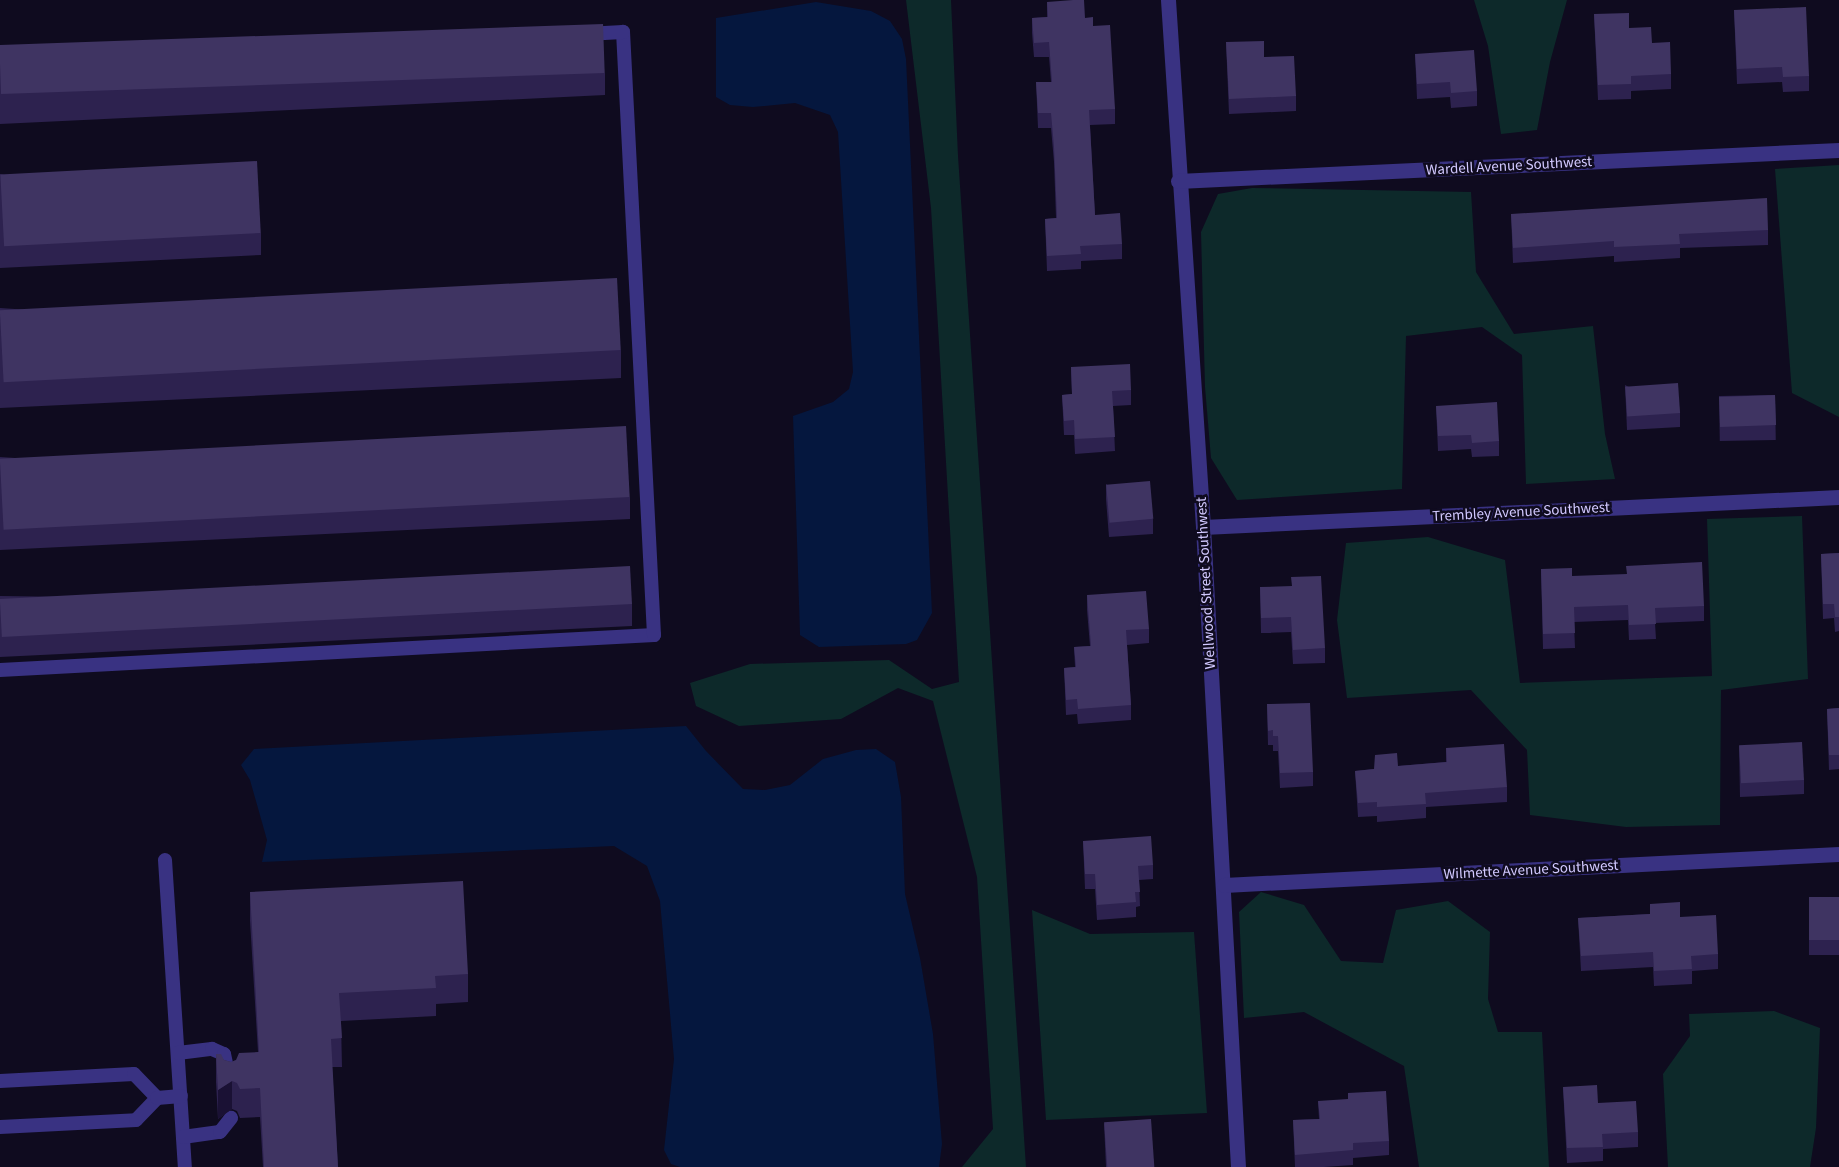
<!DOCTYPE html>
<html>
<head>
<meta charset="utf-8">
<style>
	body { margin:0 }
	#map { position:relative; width:1839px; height:1167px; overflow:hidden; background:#0f0b1f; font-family:"Source Sans 3",sans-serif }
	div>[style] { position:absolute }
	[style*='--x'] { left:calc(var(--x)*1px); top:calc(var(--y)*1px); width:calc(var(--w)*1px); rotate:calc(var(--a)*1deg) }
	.green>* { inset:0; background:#0d292a }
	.water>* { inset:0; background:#05173e }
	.service>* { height:14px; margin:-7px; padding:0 7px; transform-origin:7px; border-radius:7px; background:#393282 }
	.minor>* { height:15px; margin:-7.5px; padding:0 7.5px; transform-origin:7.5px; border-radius:7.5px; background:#393282 }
	.wall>* { inset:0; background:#2d224f; transform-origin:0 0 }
	.shaded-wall>* { inset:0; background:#1a1134 }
	.building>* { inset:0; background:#3f3462; transform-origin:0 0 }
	span { translate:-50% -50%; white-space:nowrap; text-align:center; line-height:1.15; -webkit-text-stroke:5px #0f0b1f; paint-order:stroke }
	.street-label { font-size:15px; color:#d2c9ff }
</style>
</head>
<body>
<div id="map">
	<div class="green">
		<i style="clip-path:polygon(906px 0,951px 0,958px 156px,1026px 1167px,962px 1167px,993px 1129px,977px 877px,933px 701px,898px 688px,841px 719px,739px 726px,696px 706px,690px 683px,750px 664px,889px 660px,932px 689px,959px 682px,931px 208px)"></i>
		<i style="clip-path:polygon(1474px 0,1567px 0,1550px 62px,1537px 130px,1501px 134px,1488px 46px)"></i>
		<i style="clip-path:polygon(1839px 165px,1839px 417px,1792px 393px,1775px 169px)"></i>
		<i style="clip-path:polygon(1252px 188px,1471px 192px,1476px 272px,1514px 334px,1593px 326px,1605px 434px,1615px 479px,1526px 484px,1522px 355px,1482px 327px,1406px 336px,1402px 489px,1237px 500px,1211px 458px,1205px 387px,1201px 232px,1218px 194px)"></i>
		<i style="clip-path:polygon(1802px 516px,1808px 679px,1721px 690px,1720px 825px,1626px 827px,1530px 815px,1527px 750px,1471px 690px,1347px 698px,1337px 620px,1346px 543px,1428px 537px,1505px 560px,1520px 683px,1712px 676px,1707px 519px)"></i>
		<i style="clip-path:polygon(1261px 892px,1304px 905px,1341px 961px,1383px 963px,1396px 910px,1448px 901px,1490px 932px,1488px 999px,1498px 1032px,1542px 1032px,1549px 1167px,1419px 1167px,1404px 1066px,1304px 1012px,1244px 1018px,1239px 912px)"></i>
		<i style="clip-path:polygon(1032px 910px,1090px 934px,1194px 932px,1207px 1113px,1046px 1120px)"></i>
		<i style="clip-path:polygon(1774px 1011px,1820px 1028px,1816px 1128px,1810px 1167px,1668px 1167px,1663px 1074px,1690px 1036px,1689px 1014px)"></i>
	</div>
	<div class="water">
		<i style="clip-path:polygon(816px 2px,871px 11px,890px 21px,902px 39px,906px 59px,932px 613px,917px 640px,906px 644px,819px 647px,800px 635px,793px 416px,833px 402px,849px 389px,853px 372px,838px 132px,830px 115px,795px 103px,753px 107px,730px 105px,716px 97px,716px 18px)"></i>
		<i style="clip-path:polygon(686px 726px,706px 751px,743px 789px,765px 790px,790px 785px,823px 759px,856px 750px,876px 749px,895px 762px,901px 797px,905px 894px,920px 958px,933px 1034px,942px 1144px,939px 1167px,680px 1167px,671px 1164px,664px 1150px,674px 1059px,660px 901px,647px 866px,614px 846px,262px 862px,267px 840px,250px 780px,241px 765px,254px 749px)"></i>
	</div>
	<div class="service">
		<i style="--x:0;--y:670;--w:655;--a:-3.06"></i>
		<i style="--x:654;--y:635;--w:604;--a:-92.94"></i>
		<i style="--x:623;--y:32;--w:37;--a:177"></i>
		<i style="--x:165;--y:860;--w:308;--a:86.3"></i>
		<i style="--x:178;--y:1053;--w:34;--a:-7"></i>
		<i style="--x:212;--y:1049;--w:13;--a:23"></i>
		<i style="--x:224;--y:1054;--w:24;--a:78"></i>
		<i style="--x:0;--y:1081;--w:134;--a:-3"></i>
		<i style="--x:134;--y:1074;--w:33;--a:46"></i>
		<i style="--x:0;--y:1127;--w:136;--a:-2.9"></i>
		<i style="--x:136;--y:1120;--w:30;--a:-46"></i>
		<i style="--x:157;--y:1098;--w:24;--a:-5"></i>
		<i style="--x:183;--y:1137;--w:37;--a:-8"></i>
		<i style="--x:220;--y:1132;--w:18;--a:-52"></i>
	</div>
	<div class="minor">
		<i style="--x:1168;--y:0;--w:528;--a:86.2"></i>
		<i style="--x:1203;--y:527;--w:641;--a:86.87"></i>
		<i style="--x:1178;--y:181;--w:662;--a:-2.69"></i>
		<i style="--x:1203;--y:527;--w:637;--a:-2.7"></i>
		<i style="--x:1224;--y:885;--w:616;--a:-2.89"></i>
	</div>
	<div class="wall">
		<i style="clip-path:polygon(1047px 2px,1085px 18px,1093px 26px,1115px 109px,1115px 124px,1090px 125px,1095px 215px,1122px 244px,1122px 259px,1081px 261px,1081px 269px,1047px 271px,1045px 219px,1056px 218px,1054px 162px,1051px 128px,1038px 128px,1036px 82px,1051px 82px,1049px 57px,1034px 57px,1032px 33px,1032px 18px,1047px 17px)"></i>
		<i style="clip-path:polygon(1734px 10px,1809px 76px,1809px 91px,1783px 92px,1782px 82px,1737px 84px)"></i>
		<i style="clip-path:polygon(1594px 14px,1629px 28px,1652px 43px,1671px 74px,1671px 89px,1631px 91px,1631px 99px,1598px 100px)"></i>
		<i style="clip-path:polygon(1226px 42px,1264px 57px,1296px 96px,1296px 111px,1229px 114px)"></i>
		<i style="clip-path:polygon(0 53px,605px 73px,605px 95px,0 124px)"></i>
		<i style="clip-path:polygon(1415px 54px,1477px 91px,1477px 106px,1451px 108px,1450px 97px,1417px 99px)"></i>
		<i style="clip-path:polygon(0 174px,261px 233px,261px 255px,0 268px)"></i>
		<i style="clip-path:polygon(1511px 214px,1768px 230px,1768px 245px,1680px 248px,1680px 258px,1614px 262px,1614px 256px,1513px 263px)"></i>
		<i style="clip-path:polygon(0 308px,621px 350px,621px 378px,0 408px)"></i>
		<i style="clip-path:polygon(1071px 367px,1131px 390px,1131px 405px,1113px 406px,1115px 451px,1075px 454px,1074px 435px,1064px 435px,1062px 395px,1072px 394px)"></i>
		<i style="clip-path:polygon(1625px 385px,1680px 413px,1680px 427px,1627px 430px)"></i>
		<i style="left:1775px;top:395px;width:45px;height:56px;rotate:89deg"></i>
		<i style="clip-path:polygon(1436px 406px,1499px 441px,1499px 456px,1472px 457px,1471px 449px,1438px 451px)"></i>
		<i style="clip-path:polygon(0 457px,630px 497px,630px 519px,0 550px)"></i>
		<i style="clip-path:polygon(1106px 484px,1153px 519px,1153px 534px,1109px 537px,1106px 499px)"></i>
		<i style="clip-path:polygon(1839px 553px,1839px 631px,1835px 632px,1834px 618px,1823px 619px,1821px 554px)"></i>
		<i style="clip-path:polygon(1541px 569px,1704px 606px,1704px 621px,1655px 623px,1656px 639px,1629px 640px,1628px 620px,1574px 622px,1575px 648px,1543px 649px)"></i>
		<i style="clip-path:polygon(1260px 587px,1325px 648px,1325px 663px,1293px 664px,1291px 632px,1261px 633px)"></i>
		<i style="clip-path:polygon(1087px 595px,1149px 629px,1149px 643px,1127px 645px,1131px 705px,1131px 720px,1078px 724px,1077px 714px,1066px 715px,1064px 668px,1075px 667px,1074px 647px,1090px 646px,1087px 610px)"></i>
		<i style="clip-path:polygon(0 596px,632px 604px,632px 626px,0 657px)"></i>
		<i style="clip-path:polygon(1267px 704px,1313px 772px,1313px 786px,1280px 788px,1278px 751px,1273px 751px,1273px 745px,1268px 745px)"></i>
		<i style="clip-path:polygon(1839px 708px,1839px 769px,1829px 770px,1827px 709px)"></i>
		<i style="clip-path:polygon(1739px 746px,1804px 780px,1804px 794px,1740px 797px)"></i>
		<i style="clip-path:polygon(1446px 748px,1507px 787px,1507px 802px,1426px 807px,1426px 818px,1377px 822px,1377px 816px,1358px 817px,1355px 771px,1374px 769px,1398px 766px,1446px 762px)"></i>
		<i style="clip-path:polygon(1083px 841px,1153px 865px,1153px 879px,1139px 880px,1140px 906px,1136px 907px,1136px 917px,1097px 920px,1095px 889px,1085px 889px)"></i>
		<i style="clip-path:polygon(250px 892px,468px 974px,468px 1002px,436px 1004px,436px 1016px,341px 1021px,342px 1067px,332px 1067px,338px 1167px,263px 1167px,260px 1117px,240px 1118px,237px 1111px,232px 1109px,218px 1119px,216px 1082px,216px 1054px,224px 1060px,231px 1062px,258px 1052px,250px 921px)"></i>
		<i style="left:1839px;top:897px;width:58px;height:30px;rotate:90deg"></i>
		<i style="clip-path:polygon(1650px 904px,1680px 917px,1718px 954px,1718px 969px,1692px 971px,1692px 984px,1654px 986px,1653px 967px,1581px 971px,1578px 918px,1650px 914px)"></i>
		<i style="clip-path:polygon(1563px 1087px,1598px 1103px,1638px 1132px,1638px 1147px,1603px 1149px,1603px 1161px,1567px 1163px)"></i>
		<i style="clip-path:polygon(1318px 1101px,1389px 1141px,1389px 1155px,1353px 1158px,1353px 1165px,1324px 1167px,1295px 1167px,1293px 1120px,1319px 1119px)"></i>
		<i style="clip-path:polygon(1104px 1123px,1154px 1167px,1106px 1167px)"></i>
	</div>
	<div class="shaded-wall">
		<i style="clip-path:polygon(232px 1081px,232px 1109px,218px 1119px,218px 1090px)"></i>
	</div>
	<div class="building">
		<i style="clip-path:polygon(1073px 0,1084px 0,1085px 18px,1093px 17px,1093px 26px,1110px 25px,1115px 109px,1089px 110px,1095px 215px,1120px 213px,1122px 244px,1080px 246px,1081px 254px,1047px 256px,1045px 219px,1057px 218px,1054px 147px,1051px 113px,1038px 113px,1036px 82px,1052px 82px,1049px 42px,1034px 43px,1032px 18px,1048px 17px,1047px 2px)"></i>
		<i style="clip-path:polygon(1806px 7px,1809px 76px,1783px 77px,1782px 67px,1737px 69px,1734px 10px)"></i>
		<i style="clip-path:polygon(1629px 13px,1629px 28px,1651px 27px,1652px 43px,1670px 42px,1671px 74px,1631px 76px,1631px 84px,1598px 85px,1594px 14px)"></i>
		<i style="left:603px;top:24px;width:49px;height:604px;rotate:88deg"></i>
		<i style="clip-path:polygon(1264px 41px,1264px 57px,1294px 56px,1296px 96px,1229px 99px,1226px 42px)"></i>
		<i style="clip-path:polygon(1474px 50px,1477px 91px,1451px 93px,1450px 82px,1417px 84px,1415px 54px)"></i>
		<i style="left:257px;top:161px;width:72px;height:257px;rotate:87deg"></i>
		<i style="clip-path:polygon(1767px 198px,1768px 230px,1679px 234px,1680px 244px,1614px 247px,1614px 241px,1513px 248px,1511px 214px)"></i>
		<i style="left:617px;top:278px;width:72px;height:618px;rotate:87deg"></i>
		<i style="clip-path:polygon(1130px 364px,1131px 390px,1112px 391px,1115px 437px,1075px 439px,1074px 420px,1064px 421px,1062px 395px,1072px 394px,1071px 367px)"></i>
		<i style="left:1678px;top:383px;width:30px;height:53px;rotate:86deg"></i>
		<i style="left:1775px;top:395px;width:30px;height:56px;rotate:88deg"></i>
		<i style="clip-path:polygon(1497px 402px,1499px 441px,1472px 443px,1471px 435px,1438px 436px,1436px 406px)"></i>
		<i style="left:626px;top:426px;width:71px;height:627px;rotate:87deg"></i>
		<i style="left:1150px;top:481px;width:38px;height:44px;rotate:85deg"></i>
		<i style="clip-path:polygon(1839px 553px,1839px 617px,1835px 617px,1834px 604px,1823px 604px,1821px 554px)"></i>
		<i style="clip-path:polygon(1702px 562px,1704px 606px,1655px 608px,1656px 624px,1629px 625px,1628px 605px,1574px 607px,1575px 633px,1543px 634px,1541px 569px,1572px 568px,1572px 576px,1627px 574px,1626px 566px)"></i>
		<i style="left:630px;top:566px;width:38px;height:631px;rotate:87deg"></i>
		<i style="clip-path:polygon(1321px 576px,1325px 648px,1293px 650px,1291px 617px,1261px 618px,1260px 587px,1292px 586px,1291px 577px)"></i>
		<i style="clip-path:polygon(1146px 591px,1149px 629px,1126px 630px,1131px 705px,1078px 709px,1077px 699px,1066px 700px,1064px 668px,1076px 667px,1074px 647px,1091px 646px,1087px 595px)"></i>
		<i style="clip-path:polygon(1310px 703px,1313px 772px,1280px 773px,1278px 736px,1273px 736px,1273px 730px,1268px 731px,1267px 704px)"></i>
		<i style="clip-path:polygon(1839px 708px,1839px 755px,1829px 755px,1827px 709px)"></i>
		<i style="left:1802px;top:742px;width:38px;height:63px;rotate:87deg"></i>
		<i style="clip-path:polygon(1504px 744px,1507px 787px,1425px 793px,1426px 804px,1377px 807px,1377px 802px,1358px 803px,1355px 771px,1374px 769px,1375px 755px,1397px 753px,1398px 766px,1447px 762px,1446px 748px)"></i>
		<i style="clip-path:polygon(1151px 836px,1153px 865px,1138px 866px,1140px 892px,1135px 892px,1136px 902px,1097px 905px,1095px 874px,1085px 874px,1083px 841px)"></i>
		<i style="clip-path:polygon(463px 881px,468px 974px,435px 976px,436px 988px,339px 993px,342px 1038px,331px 1039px,338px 1167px,264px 1167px,260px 1088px,240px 1089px,237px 1083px,232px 1081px,218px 1090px,216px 1054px,221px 1054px,224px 1060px,231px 1062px,236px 1060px,239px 1053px,259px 1052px,250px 892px)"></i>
		<i style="left:1839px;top:897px;width:43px;height:30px;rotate:90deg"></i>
		<i style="clip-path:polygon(1680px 902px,1680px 917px,1716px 915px,1718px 954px,1691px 956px,1692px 969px,1654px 971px,1653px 952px,1581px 956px,1578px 918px,1650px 914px,1650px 904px)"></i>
		<i style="clip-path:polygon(1597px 1085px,1598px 1103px,1636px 1101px,1638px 1132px,1602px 1134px,1603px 1147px,1567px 1148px,1563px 1087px)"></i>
		<i style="clip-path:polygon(1386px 1091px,1389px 1141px,1353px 1143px,1353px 1150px,1295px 1155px,1293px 1120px,1320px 1119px,1318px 1101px,1348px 1099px,1348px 1093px)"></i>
		<i style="left:1151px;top:1119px;width:48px;height:47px;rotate:86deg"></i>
	</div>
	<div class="street-label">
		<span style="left:1509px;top:166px;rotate:-3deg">Wardell Avenue Southwest</span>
		<span style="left:1521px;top:512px;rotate:-3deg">Trembley Avenue Southwest</span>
		<span style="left:1206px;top:583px;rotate:-93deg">Wellwood Street Southwest</span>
		<span style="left:1531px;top:870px;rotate:-3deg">Wilmette Avenue Southwest</span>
	</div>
</div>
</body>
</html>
